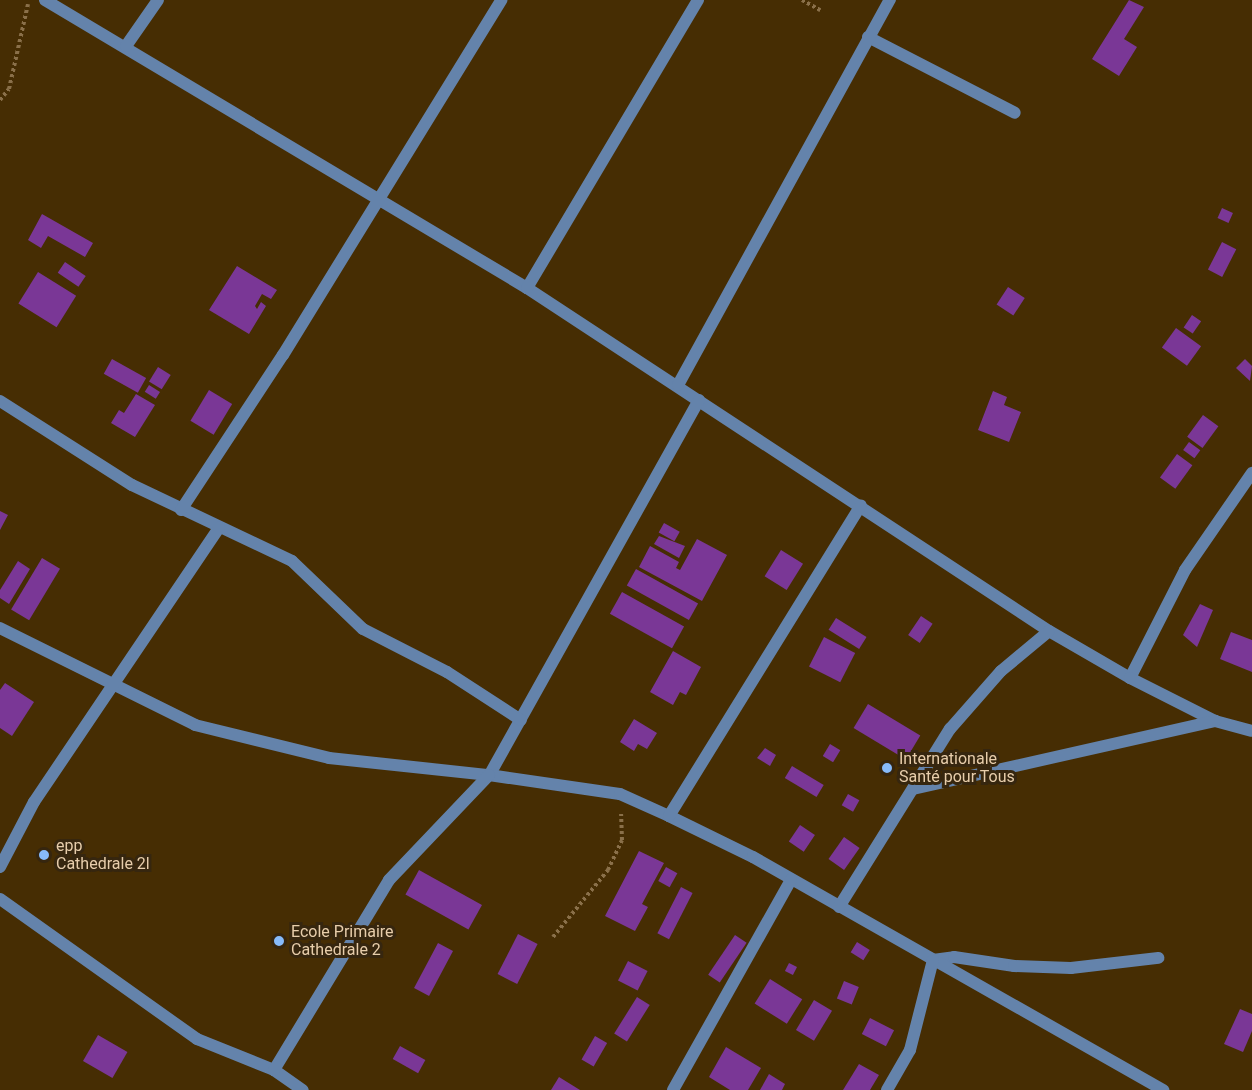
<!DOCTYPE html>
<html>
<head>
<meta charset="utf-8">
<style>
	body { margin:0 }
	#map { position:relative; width:1252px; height:1090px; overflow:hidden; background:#462d03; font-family:Roboto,sans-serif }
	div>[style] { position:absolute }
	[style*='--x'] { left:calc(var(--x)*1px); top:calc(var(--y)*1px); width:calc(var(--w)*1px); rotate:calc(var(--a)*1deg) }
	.building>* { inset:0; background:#7a3796; transform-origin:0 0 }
	.path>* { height:4px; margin-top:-2px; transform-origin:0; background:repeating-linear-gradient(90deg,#8a704a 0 3px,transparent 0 6px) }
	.service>* { height:12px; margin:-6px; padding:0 6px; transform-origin:6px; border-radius:6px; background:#6483ab }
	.minor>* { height:12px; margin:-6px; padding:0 6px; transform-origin:6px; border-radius:6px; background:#6483ab }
	.dots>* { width:16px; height:16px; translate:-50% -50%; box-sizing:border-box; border:3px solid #36260f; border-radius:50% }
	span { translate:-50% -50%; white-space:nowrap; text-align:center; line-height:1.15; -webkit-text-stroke:6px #36260f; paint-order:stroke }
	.poi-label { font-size:16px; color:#e7cdab }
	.left { translate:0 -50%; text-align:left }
</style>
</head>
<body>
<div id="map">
	<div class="building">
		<i style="clip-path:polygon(1129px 0,1144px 7px,1124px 39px,1137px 47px,1119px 76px,1092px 59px)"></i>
		<i style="left:1222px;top:208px;width:12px;height:11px;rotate:24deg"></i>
		<i style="clip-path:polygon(42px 214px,93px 243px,85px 257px,48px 236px,41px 248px,28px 240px)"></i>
		<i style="left:1222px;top:242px;width:16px;height:31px;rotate:27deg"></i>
		<i style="left:65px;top:262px;width:25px;height:13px;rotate:34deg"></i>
		<i style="clip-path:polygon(237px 266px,277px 290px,271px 299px,262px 294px,255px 306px,257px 309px,261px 302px,266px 306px,249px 334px,209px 310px)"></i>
		<i style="left:38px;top:272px;width:45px;height:37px;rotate:32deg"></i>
		<i style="left:1008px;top:287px;width:20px;height:21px;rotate:33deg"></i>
		<i style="left:1192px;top:315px;width:11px;height:15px;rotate:34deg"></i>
		<i style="left:1176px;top:328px;width:31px;height:24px;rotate:36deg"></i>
		<i style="left:112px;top:359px;width:39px;height:17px;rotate:29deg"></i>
		<i style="clip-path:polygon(1245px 359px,1252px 366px,1250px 381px,1236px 368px)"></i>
		<i style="left:158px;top:367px;width:15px;height:17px;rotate:32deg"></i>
		<i style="left:149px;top:385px;width:13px;height:8px;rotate:32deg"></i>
		<i style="left:209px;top:390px;width:27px;height:36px;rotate:31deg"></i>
		<i style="clip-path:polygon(993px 391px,1007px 397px,1004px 405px,1021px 412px,1009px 442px,978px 430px)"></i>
		<i style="clip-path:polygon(136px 394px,155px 405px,135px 437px,111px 423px,119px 410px,124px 413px)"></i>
		<i style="left:1203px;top:415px;width:19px;height:27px;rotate:36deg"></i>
		<i style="left:1189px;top:442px;width:14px;height:10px;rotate:36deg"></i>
		<i style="left:1177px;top:454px;width:19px;height:29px;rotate:36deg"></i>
		<i style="clip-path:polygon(0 511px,8px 515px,0 530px)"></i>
		<i style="left:664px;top:523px;width:18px;height:11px;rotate:29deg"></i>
		<i style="clip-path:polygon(659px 536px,685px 546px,679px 558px,654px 544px)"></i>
		<i style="clip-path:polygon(697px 539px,727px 555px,702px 601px,639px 567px,650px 546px,679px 562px,676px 568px,680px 570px)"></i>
		<i style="left:781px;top:550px;width:26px;height:31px;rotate:32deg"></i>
		<i style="left:42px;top:558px;width:21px;height:60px;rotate:31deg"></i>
		<i style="clip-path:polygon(18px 561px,30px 569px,9px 604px,0 598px,0 590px)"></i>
		<i style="left:636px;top:569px;width:71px;height:19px;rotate:29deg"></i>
		<i style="left:622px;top:592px;width:71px;height:25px;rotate:29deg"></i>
		<i style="clip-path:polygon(1200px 604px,1213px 610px,1197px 647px,1183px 635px)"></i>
		<i style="left:921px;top:616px;width:14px;height:23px;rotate:34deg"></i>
		<i style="left:836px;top:618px;width:36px;height:14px;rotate:32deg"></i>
		<i style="clip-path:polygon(1231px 632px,1252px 640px,1252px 672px,1220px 659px)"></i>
		<i style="left:824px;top:637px;width:35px;height:33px;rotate:27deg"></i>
		<i style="clip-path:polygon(673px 651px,701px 667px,686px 695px,680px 692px,673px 705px,650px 692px)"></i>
		<i style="clip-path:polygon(5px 683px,34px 702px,12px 736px,0 728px,0 690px)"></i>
		<i style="left:868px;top:704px;width:61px;height:28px;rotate:31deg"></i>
		<i style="clip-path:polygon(634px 719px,657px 733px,647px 749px,638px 744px,634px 751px,620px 742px)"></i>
		<i style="left:830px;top:744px;width:12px;height:14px;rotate:31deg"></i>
		<i style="clip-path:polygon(765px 748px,776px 755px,770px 766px,757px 758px)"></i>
		<i style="left:792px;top:766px;width:37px;height:14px;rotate:31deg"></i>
		<i style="left:848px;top:794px;width:13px;height:13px;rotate:29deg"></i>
		<i style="left:800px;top:825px;width:18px;height:20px;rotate:34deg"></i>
		<i style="left:844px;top:837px;width:19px;height:27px;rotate:35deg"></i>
		<i style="clip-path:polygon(639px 851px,664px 863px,642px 904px,648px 907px,635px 931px,605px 916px)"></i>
		<i style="left:666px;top:867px;width:13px;height:16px;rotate:29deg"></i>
		<i style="left:419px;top:870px;width:72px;height:28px;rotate:29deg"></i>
		<i style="left:681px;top:887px;width:13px;height:52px;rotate:27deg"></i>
		<i style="left:518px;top:934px;width:22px;height:45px;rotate:27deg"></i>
		<i style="left:735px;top:935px;width:14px;height:48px;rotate:34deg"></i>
		<i style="left:857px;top:942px;width:15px;height:12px;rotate:32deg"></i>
		<i style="left:438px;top:943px;width:17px;height:51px;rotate:28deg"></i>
		<i style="left:628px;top:961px;width:22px;height:22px;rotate:27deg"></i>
		<i style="left:789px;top:963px;width:9px;height:9px;rotate:27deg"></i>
		<i style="left:770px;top:979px;width:38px;height:29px;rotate:32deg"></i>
		<i style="left:844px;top:981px;width:16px;height:19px;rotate:22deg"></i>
		<i style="left:637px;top:997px;width:15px;height:43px;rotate:32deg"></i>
		<i style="left:814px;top:1000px;width:21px;height:35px;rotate:31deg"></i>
		<i style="clip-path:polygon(1240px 1009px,1252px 1014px,1252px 1031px,1243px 1052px,1224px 1044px)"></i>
		<i style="left:870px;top:1018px;width:27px;height:18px;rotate:27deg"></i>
		<i style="left:98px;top:1035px;width:34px;height:30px;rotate:30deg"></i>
		<i style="left:595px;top:1036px;width:14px;height:27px;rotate:30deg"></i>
		<i style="left:400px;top:1046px;width:29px;height:15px;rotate:29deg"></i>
		<i style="clip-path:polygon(726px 1047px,761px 1068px,748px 1090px,730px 1090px,709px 1077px)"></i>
		<i style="clip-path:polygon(859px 1064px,879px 1075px,870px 1090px,843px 1090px)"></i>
		<i style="clip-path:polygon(769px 1074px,785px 1084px,782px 1090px,760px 1090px)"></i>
		<i style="clip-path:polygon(559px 1077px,580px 1090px,551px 1090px)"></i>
	</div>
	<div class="path">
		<i style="--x:802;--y:0;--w:21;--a:29"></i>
		<i style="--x:0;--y:100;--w:14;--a:-51"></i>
		<i style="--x:9;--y:89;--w:87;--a:-77.4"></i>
		<i style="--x:553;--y:937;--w:87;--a:-50.6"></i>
		<i style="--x:608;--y:870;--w:33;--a:-65"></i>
		<i style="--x:622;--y:840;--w:26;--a:-92"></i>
	</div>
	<div class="service">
		<i style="--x:933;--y:960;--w:21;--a:-8"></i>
		<i style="--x:954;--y:957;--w:61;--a:8.5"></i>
		<i style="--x:1014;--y:966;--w:57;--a:2"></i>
		<i style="--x:1071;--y:968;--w:88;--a:-6.6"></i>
	</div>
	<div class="minor">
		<i style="--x:45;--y:0;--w:561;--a:30.86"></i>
		<i style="--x:527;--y:288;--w:625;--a:33.31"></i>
		<i style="--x:1049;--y:631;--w:94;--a:30.1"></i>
		<i style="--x:1130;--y:678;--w:121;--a:-63"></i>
		<i style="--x:1185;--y:570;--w:118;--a:-55.4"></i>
		<i style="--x:868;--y:37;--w:165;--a:27.3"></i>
		<i style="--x:126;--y:46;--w:56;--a:-55.2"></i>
		<i style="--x:527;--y:288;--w:335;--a:-59.3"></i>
		<i style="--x:678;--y:385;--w:440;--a:-61.2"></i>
		<i style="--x:699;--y:400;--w:430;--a:119.2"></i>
		<i style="--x:489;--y:775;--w:132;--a:8.3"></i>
		<i style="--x:620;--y:794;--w:54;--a:24.2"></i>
		<i style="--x:669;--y:816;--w:93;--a:26"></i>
		<i style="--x:753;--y:857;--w:472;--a:29.6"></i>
		<i style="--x:0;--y:401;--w:156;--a:32.5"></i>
		<i style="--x:132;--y:485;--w:177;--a:25.4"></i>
		<i style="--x:292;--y:561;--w:98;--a:43.8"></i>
		<i style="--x:363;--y:629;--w:94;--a:27.1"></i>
		<i style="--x:447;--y:672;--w:88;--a:33"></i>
		<i style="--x:181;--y:510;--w:186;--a:-56.7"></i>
		<i style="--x:283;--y:355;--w:417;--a:-58.4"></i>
		<i style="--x:0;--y:628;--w:218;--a:26.4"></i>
		<i style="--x:195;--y:725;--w:138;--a:13.8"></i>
		<i style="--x:329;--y:758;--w:161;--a:6.1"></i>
		<i style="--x:1130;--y:678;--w:95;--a:26.8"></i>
		<i style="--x:1215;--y:721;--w:38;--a:15"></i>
		<i style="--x:913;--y:789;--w:310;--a:-12.7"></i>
		<i style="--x:669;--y:816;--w:365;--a:-58.3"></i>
		<i style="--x:0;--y:867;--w:73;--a:-62.4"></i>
		<i style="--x:34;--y:802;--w:331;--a:-56"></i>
		<i style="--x:0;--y:899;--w:242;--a:35.4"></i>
		<i style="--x:197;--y:1039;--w:83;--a:21.9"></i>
		<i style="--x:274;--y:1070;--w:35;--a:35"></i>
		<i style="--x:839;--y:907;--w:210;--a:-58.1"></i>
		<i style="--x:950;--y:729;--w:77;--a:-48.7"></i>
		<i style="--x:1001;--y:671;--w:62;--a:-39.8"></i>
		<i style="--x:274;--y:1070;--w:222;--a:-58.8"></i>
		<i style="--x:389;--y:880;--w:145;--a:-46.4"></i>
		<i style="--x:673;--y:1090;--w:241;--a:-60.7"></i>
		<i style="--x:887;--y:1090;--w:46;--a:-60.1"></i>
		<i style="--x:910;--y:1050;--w:93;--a:-75.7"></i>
	</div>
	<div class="dots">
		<i style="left:887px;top:768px;background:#87bbfb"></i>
		<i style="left:44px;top:855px;background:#87bbfb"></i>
		<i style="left:279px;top:941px;background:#87bbfb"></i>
	</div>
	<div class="poi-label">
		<span class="left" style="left:899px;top:768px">Internationale<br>Santé pour Tous</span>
		<span class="left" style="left:56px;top:855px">epp<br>Cathedrale 2l</span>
		<span class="left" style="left:291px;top:941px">Ecole Primaire<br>Cathedrale 2</span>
	</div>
</div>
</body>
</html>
